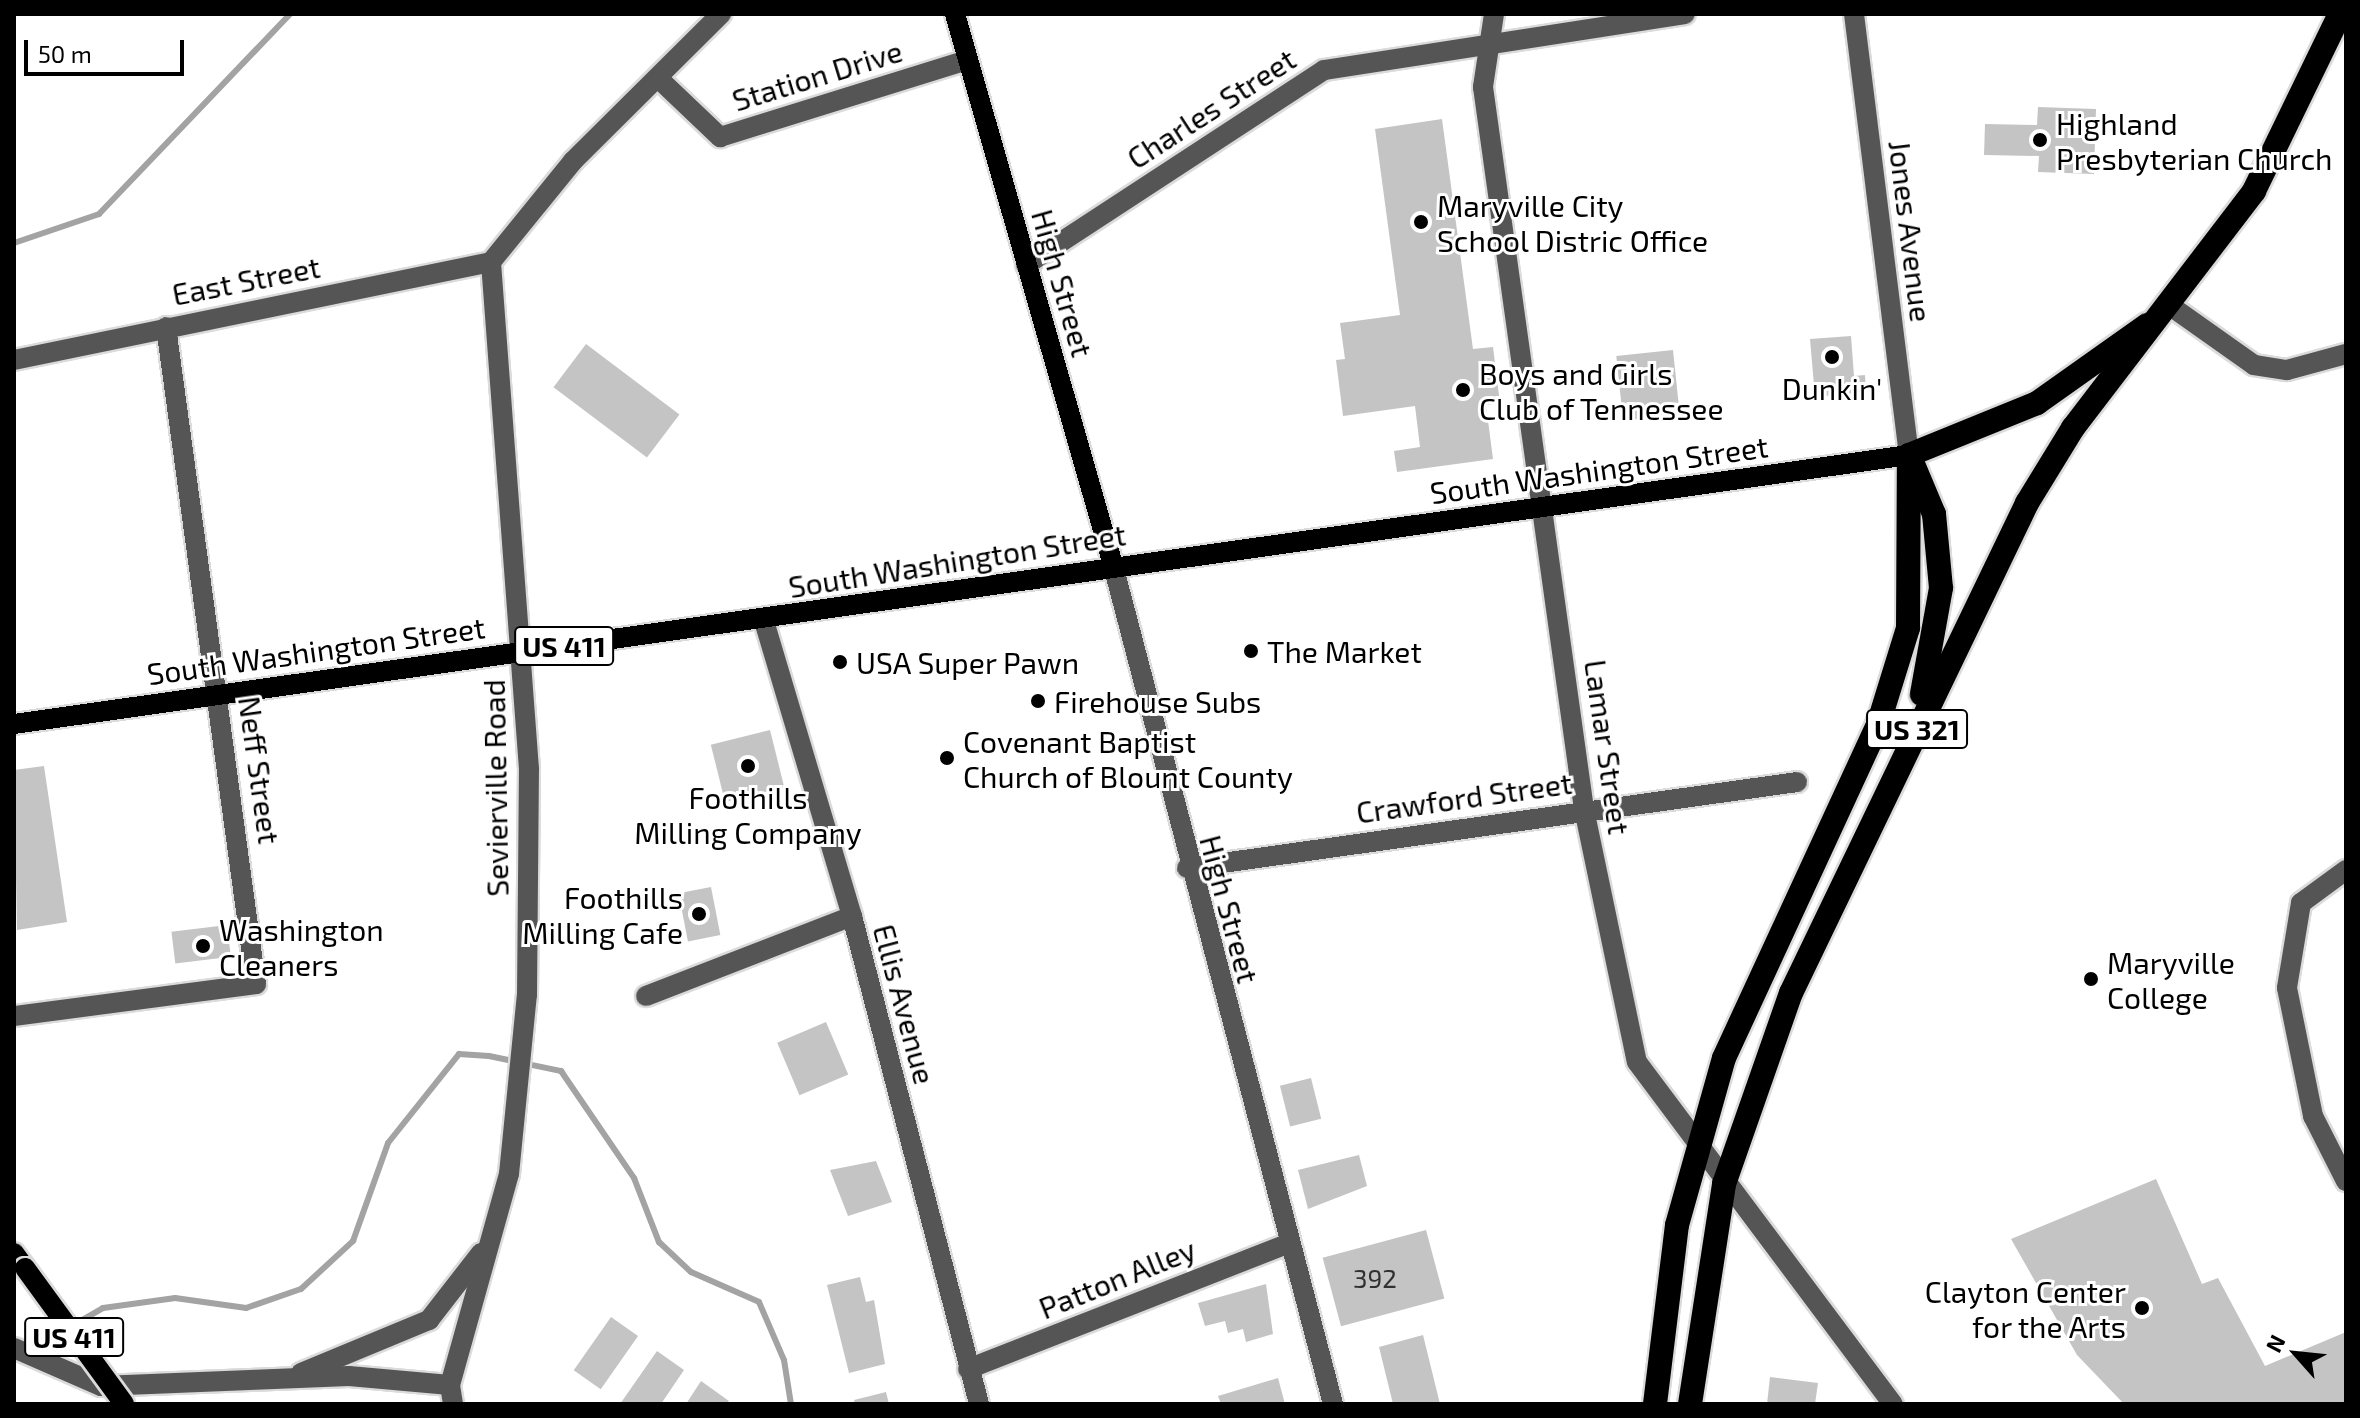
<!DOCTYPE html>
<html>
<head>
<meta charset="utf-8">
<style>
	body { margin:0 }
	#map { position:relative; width:2360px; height:1418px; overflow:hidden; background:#fff; font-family:"Exo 2",sans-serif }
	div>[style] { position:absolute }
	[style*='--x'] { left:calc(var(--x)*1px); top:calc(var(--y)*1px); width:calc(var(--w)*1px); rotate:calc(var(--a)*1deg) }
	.stream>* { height:6px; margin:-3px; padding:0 3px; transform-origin:3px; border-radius:3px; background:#a3a3a3 }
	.building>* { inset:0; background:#c4c4c4; transform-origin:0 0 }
	.roads { filter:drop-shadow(2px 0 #dbdbdb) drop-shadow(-2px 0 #dbdbdb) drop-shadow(0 2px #dbdbdb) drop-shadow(0 -2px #dbdbdb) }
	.minor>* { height:20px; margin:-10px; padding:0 10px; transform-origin:10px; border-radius:10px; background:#555 }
	.major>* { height:20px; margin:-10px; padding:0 10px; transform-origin:10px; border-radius:10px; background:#000 }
	.highway>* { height:24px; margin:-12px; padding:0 12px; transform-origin:12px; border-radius:12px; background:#000 }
	.bridges { filter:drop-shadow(2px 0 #dbdbdb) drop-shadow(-2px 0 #dbdbdb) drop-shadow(0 2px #dbdbdb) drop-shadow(0 -2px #dbdbdb) }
	.major-bridge>* { height:20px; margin:-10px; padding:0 10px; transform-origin:10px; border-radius:10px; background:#000 }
	.dots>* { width:22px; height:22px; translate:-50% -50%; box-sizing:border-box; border:4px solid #fff; border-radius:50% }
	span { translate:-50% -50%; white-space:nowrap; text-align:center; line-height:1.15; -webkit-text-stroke:6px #fff; paint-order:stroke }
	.number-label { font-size:26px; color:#313131 }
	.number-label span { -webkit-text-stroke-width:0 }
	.shield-label span { padding:2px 6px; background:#fff; border:2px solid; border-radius:6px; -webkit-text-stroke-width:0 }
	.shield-label { font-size:28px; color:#000; font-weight:700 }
	.street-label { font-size:30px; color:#000 }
	.poi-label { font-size:30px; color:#000 }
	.left { translate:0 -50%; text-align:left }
	.right { translate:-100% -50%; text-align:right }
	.frame { position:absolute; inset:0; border:16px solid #000; pointer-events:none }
	.north { position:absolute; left:2256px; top:1314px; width:80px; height:80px; -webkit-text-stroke:6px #fff; paint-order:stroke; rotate:297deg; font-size:22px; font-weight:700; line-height:32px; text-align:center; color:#000 }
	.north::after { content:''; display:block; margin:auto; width:28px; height:36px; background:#000; clip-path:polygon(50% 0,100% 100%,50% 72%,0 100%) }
	.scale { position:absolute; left:24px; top:40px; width:160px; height:36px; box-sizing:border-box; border:4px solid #000; border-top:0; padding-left:10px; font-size:24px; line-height:28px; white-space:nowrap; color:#000; -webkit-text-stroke:6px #fff; paint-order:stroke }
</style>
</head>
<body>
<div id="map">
	<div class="stream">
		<i style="--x:14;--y:243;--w:90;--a:-18.8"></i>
		<i style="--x:99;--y:214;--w:277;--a:-46.3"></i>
		<i style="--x:30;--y:1350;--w:84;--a:-29.9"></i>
		<i style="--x:103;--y:1308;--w:73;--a:-7.9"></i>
		<i style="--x:175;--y:1298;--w:72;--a:8"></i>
		<i style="--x:246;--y:1308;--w:58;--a:-19.1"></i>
		<i style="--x:301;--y:1289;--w:71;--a:-42.7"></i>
		<i style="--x:353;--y:1241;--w:104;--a:-70.3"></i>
		<i style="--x:388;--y:1143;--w:114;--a:-51.4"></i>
		<i style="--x:459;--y:1054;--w:30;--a:4"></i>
		<i style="--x:489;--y:1056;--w:74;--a:11.8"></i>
		<i style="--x:561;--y:1071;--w:130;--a:55.7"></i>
		<i style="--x:634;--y:1178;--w:69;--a:68.7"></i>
		<i style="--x:659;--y:1242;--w:44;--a:43.2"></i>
		<i style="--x:691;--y:1272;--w:74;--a:23.8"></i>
		<i style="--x:759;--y:1302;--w:63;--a:66.7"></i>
		<i style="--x:784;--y:1360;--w:45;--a:81"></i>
	</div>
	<div class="building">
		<i style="clip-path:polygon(2038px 107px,2096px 109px,2094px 174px,2038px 172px,2039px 156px,1984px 155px,1985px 124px,2037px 125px)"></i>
		<i style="clip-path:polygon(1442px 119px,1473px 349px,1493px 347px,1500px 403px,1486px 405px,1493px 459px,1397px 472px,1394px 451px,1420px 447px,1415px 406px,1343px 416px,1336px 360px,1345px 359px,1340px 323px,1400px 315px,1375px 129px)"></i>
		<i style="clip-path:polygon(1851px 336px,1854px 376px,1865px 375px,1866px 392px,1815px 397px,1810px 339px)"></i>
		<i style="left:586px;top:344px;width:117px;height:54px;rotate:37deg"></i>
		<i style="left:1673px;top:350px;width:65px;height:57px;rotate:84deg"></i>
		<i style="left:770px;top:730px;width:59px;height:61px;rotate:76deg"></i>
		<i style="clip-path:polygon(44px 766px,67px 922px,17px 930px,14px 770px)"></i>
		<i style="left:711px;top:887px;width:49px;height:33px;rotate:79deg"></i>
		<i style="left:227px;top:925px;width:32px;height:56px;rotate:83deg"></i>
		<i style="left:826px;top:1022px;width:57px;height:53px;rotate:67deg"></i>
		<i style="left:1311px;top:1078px;width:42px;height:32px;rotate:76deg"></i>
		<i style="clip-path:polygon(1359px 1155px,1367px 1186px,1308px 1209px,1298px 1170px)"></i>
		<i style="clip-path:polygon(876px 1161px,892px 1202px,848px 1216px,830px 1170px)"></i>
		<i style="clip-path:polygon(2156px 1179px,2202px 1284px,2218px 1278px,2265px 1366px,2346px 1332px,2346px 1404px,2124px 1404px,2077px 1355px,2011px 1239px)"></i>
		<i style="left:1426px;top:1230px;width:71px;height:107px;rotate:75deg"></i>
		<i style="clip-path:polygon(860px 1277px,866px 1302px,874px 1300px,885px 1364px,849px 1373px,827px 1285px)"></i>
		<i style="clip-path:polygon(1266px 1284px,1273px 1334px,1246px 1342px,1243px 1329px,1228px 1333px,1225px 1321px,1205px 1326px,1198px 1303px)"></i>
		<i style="left:611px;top:1317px;width:33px;height:65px;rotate:35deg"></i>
		<i style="clip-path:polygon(1423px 1335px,1440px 1404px,1393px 1404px,1379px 1347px)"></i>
		<i style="clip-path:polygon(657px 1351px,684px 1370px,661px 1404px,620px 1404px)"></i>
		<i style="clip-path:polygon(1770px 1377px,1818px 1383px,1815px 1404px,1767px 1404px)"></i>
		<i style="clip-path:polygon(1278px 1378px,1285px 1404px,1221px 1404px,1218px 1396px)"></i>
		<i style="clip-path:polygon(701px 1381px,729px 1401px,726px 1404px,686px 1404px)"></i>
		<i style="clip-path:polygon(886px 1392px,889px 1404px,855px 1404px,854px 1400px)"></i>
	</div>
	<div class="roads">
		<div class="minor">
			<i style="--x:1494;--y:14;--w:74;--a:98.6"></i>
			<i style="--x:1483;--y:87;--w:729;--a:82.04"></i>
			<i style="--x:1584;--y:809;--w:258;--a:78.2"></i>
			<i style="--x:1637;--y:1062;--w:427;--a:53.2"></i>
			<i style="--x:1854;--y:14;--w:444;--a:82.9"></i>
			<i style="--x:658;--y:78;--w:86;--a:43.6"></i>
			<i style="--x:720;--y:137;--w:259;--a:-17.3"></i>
			<i style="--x:1026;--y:265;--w:356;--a:-33.2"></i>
			<i style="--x:1324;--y:70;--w:365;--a:-8.8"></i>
			<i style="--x:2172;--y:307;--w:100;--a:35.3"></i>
			<i style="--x:2254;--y:365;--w:33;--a:9"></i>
			<i style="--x:2287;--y:370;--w:61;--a:-15.2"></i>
			<i style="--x:14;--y:360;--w:487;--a:-11.6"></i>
			<i style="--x:1113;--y:565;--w:867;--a:75.31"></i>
			<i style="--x:764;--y:621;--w:308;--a:73.4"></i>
			<i style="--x:852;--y:916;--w:504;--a:75.41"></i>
			<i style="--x:1187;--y:868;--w:616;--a:-8.02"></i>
			<i style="--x:2346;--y:870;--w:56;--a:143.7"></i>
			<i style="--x:2301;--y:903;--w:86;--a:99.4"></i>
			<i style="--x:2287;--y:988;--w:131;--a:78.5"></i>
			<i style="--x:2313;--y:1116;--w:73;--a:63.1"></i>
			<i style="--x:646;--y:996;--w:221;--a:-21.2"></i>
			<i style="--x:14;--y:1016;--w:244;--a:-7.5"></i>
			<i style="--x:256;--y:984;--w:663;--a:-97.8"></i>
			<i style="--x:14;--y:1348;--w:95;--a:23.6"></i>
			<i style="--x:101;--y:1386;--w:248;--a:-2.3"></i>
			<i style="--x:349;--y:1376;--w:101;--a:5.1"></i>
			<i style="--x:968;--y:1369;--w:345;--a:-21.4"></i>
			<i style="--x:301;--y:1373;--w:139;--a:-22.5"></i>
			<i style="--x:429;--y:1320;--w:85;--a:-52.2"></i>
			<i style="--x:453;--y:1404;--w:19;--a:-99"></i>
			<i style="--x:450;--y:1385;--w:219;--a:-74.4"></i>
			<i style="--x:509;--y:1174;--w:180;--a:-84.3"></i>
			<i style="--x:527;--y:995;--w:226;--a:-89.5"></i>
			<i style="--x:529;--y:769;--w:508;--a:-94.29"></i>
			<i style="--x:491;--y:262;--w:130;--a:-50.9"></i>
			<i style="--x:573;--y:161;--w:209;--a:-44.8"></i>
		</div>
		<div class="major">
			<i style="--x:955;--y:14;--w:573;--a:74"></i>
			<i style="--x:14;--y:724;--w:1914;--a:-8.08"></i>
			<i style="--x:14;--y:1253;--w:19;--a:54"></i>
		</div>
		<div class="highway">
			<i style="--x:1909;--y:455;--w:138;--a:-22.1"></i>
			<i style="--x:2037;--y:403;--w:135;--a:-35.3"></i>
			<i style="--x:1910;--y:457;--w:62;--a:67.2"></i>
			<i style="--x:1934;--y:514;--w:74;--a:84.6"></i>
			<i style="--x:1941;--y:588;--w:108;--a:100.2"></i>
			<i style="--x:1655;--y:1404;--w:180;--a:-83"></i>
			<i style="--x:1677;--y:1225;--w:173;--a:-74.3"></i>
			<i style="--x:1724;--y:1058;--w:367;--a:-65.2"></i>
			<i style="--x:1878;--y:725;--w:102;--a:-72.8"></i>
			<i style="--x:1908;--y:628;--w:173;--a:-89.7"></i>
			<i style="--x:1690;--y:1404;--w:223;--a:-81.2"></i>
			<i style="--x:1724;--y:1184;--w:202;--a:-70.7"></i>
			<i style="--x:1791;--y:993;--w:544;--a:-64.28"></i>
			<i style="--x:2027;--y:503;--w:88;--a:-58.5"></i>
			<i style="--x:2073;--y:428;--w:298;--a:-52.6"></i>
			<i style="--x:2254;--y:191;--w:197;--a:-64.1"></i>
		</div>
	</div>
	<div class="bridges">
		<div class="major-bridge">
			<i style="--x:25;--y:1268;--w:168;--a:53.9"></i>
		</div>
	</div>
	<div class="dots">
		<i style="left:2040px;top:140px;background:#000"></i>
		<i style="left:1421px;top:222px;background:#000"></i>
		<i style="left:1832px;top:357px;background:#000"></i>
		<i style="left:1463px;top:390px;background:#000"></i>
		<i style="left:1251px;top:651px;background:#000"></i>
		<i style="left:840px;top:662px;background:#000"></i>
		<i style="left:1038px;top:701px;background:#000"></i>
		<i style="left:947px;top:758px;background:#000"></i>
		<i style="left:748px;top:766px;background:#000"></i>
		<i style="left:699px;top:914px;background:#000"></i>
		<i style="left:203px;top:946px;background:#000"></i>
		<i style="left:2091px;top:979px;background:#000"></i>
		<i style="left:2142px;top:1308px;background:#000"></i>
	</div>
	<div class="number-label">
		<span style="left:1375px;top:1278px">392</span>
	</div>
	<div class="shield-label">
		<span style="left:564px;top:646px">US 411</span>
		<span style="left:1917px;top:729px">US 321</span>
		<span style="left:74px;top:1337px">US 411</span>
	</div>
	<div class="street-label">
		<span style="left:817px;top:75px;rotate:-17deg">Station Drive</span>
		<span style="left:1211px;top:108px;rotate:-33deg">Charles Street</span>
		<span style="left:1911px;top:231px;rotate:83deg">Jones Avenue</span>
		<span style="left:246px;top:280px;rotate:-11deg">East Street</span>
		<span style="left:1063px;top:283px;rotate:74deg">High Street</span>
		<span style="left:1599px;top:469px;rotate:-8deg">South Washington Street</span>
		<span style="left:957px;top:560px;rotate:-9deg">South Washington Street</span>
		<span style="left:316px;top:650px;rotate:-8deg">South Washington Street</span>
		<span style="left:1608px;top:747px;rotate:82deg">Lamar Street</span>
		<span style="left:260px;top:770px;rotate:82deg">Neff Street</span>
		<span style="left:495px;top:788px;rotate:-91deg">Sevierville Road</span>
		<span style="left:1464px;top:797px;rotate:-8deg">Crawford Street</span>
		<span style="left:1230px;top:909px;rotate:75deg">High Street</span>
		<span style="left:905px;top:1004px;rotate:75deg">Ellis Avenue</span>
		<span style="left:1117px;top:1278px;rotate:-22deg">Patton Alley</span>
	</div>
	<div class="poi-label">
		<span class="left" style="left:2056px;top:140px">Highland<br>Presbyterian Church</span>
		<span class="left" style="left:1437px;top:222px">Maryville City<br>School Distric Office</span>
		<span class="left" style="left:1479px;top:390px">Boys and Girls<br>Club of Tennessee</span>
		<span style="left:1832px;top:388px">Dunkin'</span>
		<span class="left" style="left:1267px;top:651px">The Market</span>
		<span class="left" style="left:856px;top:662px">USA Super Pawn</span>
		<span class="left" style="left:1054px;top:701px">Firehouse Subs</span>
		<span class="left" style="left:963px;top:758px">Covenant Baptist<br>Church of Blount County</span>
		<span style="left:748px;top:814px">Foothills<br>Milling Company</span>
		<span class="right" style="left:683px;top:914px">Foothills<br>Milling Cafe</span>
		<span class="left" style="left:219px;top:946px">Washington<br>Cleaners</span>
		<span class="left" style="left:2107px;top:979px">Maryville<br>College</span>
		<span class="right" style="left:2126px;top:1308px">Clayton Center<br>for the Arts</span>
	</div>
	<div class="frame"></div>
	<div class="north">N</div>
	<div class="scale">50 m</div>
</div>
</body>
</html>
